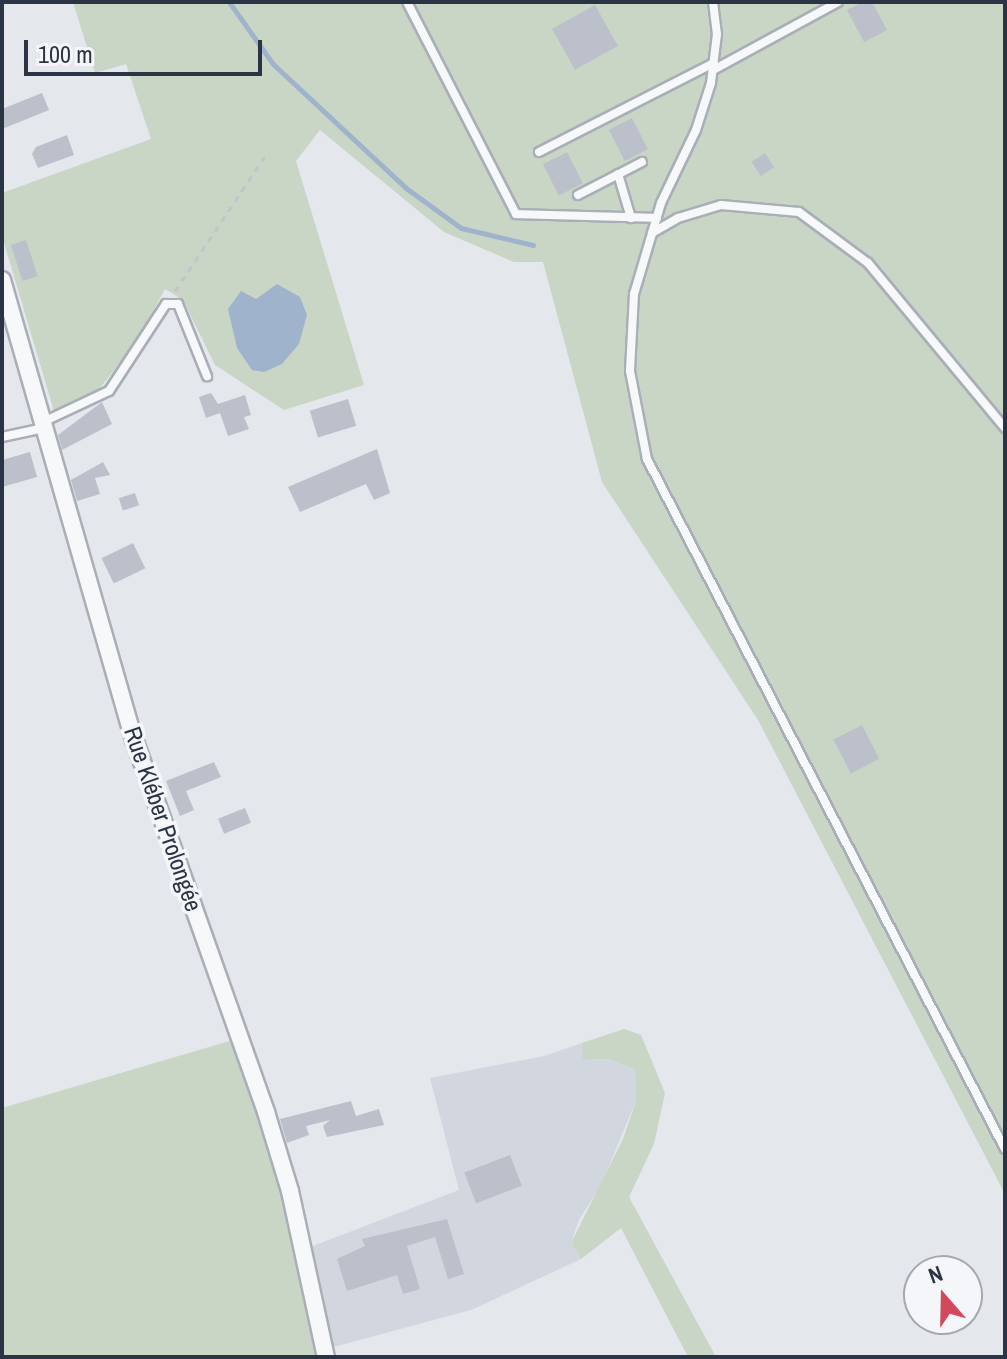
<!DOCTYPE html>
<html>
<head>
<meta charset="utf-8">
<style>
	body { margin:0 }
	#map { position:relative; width:1007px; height:1359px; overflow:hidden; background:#e4e7ec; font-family:"Archivo Narrow",sans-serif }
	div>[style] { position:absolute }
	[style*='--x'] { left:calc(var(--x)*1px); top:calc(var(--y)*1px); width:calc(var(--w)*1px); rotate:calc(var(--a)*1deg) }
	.built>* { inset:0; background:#d2d6de }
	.green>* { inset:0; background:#c9d6c5 }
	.water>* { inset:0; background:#9fb4cc }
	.stream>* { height:5px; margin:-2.5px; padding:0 2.5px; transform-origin:2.5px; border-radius:2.5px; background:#9fb4cc }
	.building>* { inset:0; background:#bbc0ca; transform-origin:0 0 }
	.path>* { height:3px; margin-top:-1.5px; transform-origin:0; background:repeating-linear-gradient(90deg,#c2c5cb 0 6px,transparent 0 12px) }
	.roads { filter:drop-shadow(2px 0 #a9aeb7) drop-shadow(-2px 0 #a9aeb7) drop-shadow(0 2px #a9aeb7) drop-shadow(0 -2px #a9aeb7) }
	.service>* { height:8px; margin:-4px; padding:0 4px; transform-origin:4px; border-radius:4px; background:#f7f8fa }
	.minor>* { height:16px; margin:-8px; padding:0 8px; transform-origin:8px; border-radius:8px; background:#f7f8fa }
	span { translate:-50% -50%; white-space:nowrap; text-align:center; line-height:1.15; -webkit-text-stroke:7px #f4f6f9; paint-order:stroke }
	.street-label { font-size:24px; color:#2b3445 }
	.frame { position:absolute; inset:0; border:4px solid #2b3445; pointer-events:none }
	.north { position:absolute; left:903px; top:1255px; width:80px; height:80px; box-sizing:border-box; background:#f4f6f9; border:2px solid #a4a8b1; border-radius:50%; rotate:340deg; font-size:22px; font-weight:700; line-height:32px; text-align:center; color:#2b3445 }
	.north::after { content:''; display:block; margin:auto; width:28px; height:36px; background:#d1495b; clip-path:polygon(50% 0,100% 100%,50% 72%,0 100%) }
	.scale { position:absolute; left:24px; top:40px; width:238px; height:36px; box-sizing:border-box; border:4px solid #2b3445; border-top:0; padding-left:10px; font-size:24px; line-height:28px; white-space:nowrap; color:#2b3445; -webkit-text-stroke:6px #f4f6f9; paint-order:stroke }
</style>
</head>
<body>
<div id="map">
	<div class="built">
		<i style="clip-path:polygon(582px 1043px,584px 1060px,610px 1059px,635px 1070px,636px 1101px,601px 1185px,579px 1220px,571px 1243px,581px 1259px,471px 1310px,330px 1348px,305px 1249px,459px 1190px,430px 1078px,544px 1056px)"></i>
	</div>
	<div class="green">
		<i style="clip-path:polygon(73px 2px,1005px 2px,1005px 1194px,758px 720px,602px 482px,543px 262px,514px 262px,444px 232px,320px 130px,296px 161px,364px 385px,284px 410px,215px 365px,183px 300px,165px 289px,137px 341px,96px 393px,54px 411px,2px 236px,2px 193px,151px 139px,126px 64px,95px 73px)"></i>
		<i style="clip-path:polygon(624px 1029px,641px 1035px,665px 1093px,654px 1144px,629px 1197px,716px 1357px,688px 1357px,621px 1228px,581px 1259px,571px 1243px,623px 1139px,636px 1101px,635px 1070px,610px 1059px,583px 1060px,582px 1043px)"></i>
		<i style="clip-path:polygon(250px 1035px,274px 1106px,331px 1357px,2px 1357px,2px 1108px)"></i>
	</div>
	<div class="water">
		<i style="clip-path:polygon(277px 284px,300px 297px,307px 315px,299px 344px,282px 364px,264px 372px,252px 370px,237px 348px,228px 309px,241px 291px,256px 299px)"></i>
	</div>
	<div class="stream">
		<i style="--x:229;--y:2;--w:76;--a:54.6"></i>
		<i style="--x:273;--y:64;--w:182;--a:43"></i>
		<i style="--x:406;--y:188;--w:68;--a:36"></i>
		<i style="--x:461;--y:228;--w:74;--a:13.3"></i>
	</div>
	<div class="building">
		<i style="clip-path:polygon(863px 2px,872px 2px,887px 30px,864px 42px,847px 10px)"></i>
		<i style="left:595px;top:5px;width:47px;height:49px;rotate:61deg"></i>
		<i style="clip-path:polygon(42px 93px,49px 110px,2px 129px,2px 109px)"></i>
		<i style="left:632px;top:118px;width:35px;height:26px;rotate:63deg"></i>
		<i style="clip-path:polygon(67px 135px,74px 155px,38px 168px,32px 154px,36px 147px)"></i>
		<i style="left:567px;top:152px;width:35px;height:27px;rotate:63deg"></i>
		<i style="left:765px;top:153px;width:17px;height:16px;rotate:57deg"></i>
		<i style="left:26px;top:240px;width:38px;height:16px;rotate:72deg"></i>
		<i style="clip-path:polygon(211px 393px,218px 404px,245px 395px,251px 415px,244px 417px,249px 429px,228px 436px,220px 413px,206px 418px,199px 397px)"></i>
		<i style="left:348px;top:399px;width:28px;height:40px;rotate:73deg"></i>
		<i style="clip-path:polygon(102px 402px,112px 424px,62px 450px,58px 435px)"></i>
		<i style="clip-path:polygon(377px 449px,390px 493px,374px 500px,366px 484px,300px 512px,288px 487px)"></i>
		<i style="clip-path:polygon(30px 452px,37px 477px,2px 487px,2px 460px)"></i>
		<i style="clip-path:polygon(103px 462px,110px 475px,95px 478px,100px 494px,77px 501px,71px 480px)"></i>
		<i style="left:135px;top:493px;width:13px;height:17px;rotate:72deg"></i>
		<i style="left:133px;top:543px;width:28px;height:35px;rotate:64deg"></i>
		<i style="left:862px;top:725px;width:38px;height:32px;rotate:63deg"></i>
		<i style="clip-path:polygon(214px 762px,221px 777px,186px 791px,194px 810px,180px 816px,166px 781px)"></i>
		<i style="left:245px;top:808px;width:16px;height:29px;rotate:68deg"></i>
		<i style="clip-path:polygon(351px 1101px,356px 1116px,379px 1109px,384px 1125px,327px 1137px,323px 1126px,330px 1120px,306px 1126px,309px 1135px,287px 1143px,280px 1119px)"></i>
		<i style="left:510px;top:1155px;width:33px;height:49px;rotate:69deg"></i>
		<i style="clip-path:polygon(447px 1219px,464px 1274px,448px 1279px,435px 1237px,407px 1246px,420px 1289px,403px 1294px,397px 1275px,347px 1291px,337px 1259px,365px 1246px,362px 1239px)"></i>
	</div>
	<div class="path">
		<i style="--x:175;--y:291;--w:162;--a:-56.3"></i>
	</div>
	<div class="roads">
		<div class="service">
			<i style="--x:407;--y:2;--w:238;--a:62.8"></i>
			<i style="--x:516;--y:214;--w:141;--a:1.6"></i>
			<i style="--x:713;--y:2;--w:32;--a:83"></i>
			<i style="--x:717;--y:34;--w:49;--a:97"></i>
			<i style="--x:711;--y:83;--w:49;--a:107.7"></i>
			<i style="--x:696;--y:130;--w:81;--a:115.6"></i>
			<i style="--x:661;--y:203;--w:95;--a:106.5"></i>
			<i style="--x:634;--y:294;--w:77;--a:93"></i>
			<i style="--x:630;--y:371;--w:90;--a:79.1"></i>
			<i style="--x:647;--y:459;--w:777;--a:62.58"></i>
			<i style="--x:713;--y:70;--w:142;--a:-28.5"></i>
			<i style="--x:539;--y:152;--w:196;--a:-27"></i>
			<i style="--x:618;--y:174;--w:46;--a:73.5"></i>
			<i style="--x:578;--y:195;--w:72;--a:-27.3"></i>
			<i style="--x:652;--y:233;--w:30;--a:-30"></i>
			<i style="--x:678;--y:218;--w:45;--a:-16.8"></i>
			<i style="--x:721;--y:205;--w:78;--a:5.1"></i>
			<i style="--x:799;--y:212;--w:86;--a:36.5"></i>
			<i style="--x:868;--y:263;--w:214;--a:50.3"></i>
			<i style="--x:43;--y:422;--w:73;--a:-25.2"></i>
			<i style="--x:109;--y:391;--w:104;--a:-56.8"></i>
			<i style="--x:166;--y:304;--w:12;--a:0"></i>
			<i style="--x:178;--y:304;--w:78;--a:68.1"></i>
			<i style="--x:2;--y:437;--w:43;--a:-12.1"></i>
		</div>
		<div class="minor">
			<i style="--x:2;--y:280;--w:478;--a:74"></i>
			<i style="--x:134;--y:739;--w:396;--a:70.5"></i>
			<i style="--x:266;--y:1112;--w:83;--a:73.1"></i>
			<i style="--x:290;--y:1191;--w:170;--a:77.8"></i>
		</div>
	</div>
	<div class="street-label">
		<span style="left:163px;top:819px;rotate:71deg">Rue Kléber Prolongée</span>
	</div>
	<div class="frame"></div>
	<div class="north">N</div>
	<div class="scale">100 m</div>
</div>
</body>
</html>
